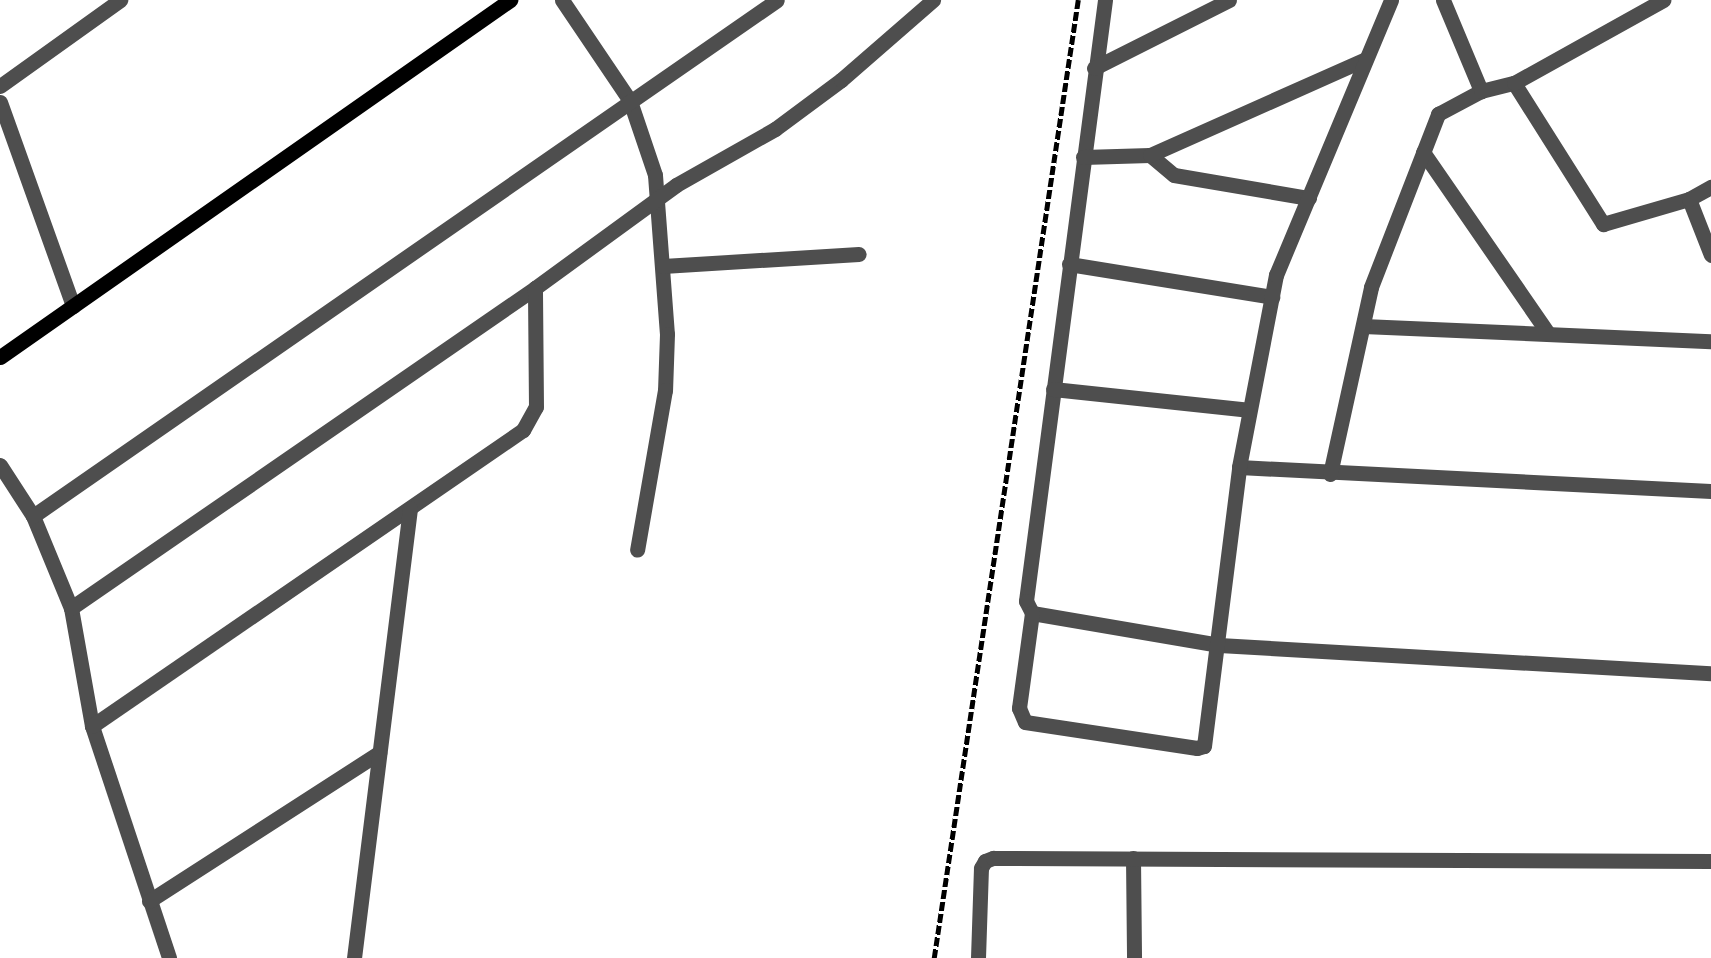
<!DOCTYPE html>
<html>
<head>
<meta charset="utf-8">
<style>
	body { margin:0 }
	#map { position:relative; width:1711px; height:958px; overflow:hidden; background:#fff; font-family:Overpass,sans-serif }
	div>[style] { position:absolute }
	[style*='--x'] { left:calc(var(--x)*1px); top:calc(var(--y)*1px); width:calc(var(--w)*1px); rotate:calc(var(--a)*1deg) }
	.minor>* { height:15px; margin:-7.5px; padding:0 7.5px; transform-origin:7.5px; border-radius:7.5px; background:#4e4e4e }
	.major>* { height:15px; margin:-7.5px; padding:0 7.5px; transform-origin:7.5px; border-radius:7.5px; background:#000 }
	.rail>* { height:4.5px; margin-top:-2.25px; transform-origin:0; background:repeating-linear-gradient(90deg,#000 0 9px,transparent 0 12px) }
	span { translate:-50% -50%; white-space:nowrap; text-align:center; line-height:1.15; -webkit-text-stroke:4.5px #fff; paint-order:stroke }
</style>
</head>
<body>
<div id="map">
	<div class="minor">
		<i style="--x:562;--y:0;--w:122;--a:56"></i>
		<i style="--x:630;--y:101;--w:78;--a:71.3"></i>
		<i style="--x:655;--y:175;--w:159;--a:85.7"></i>
		<i style="--x:667;--y:334;--w:56;--a:92"></i>
		<i style="--x:665;--y:390;--w:162;--a:99.9"></i>
		<i style="--x:1105;--y:0;--w:606;--a:97.49"></i>
		<i style="--x:1026;--y:601;--w:13;--a:63"></i>
		<i style="--x:1032;--y:613;--w:190;--a:9.7"></i>
		<i style="--x:1219;--y:645;--w:493;--a:3.3"></i>
		<i style="--x:1443;--y:0;--w:99;--a:67.3"></i>
		<i style="--x:1094;--y:68;--w:151;--a:-26.7"></i>
		<i style="--x:1514;--y:83;--w:167;--a:57.7"></i>
		<i style="--x:1603;--y:224;--w:90;--a:-16.2"></i>
		<i style="--x:1689;--y:199;--w:60;--a:68.6"></i>
		<i style="--x:0;--y:86;--w:148;--a:-35.6"></i>
		<i style="--x:0;--y:102;--w:217;--a:70.3"></i>
		<i style="--x:1423;--y:152;--w:219;--a:55.4"></i>
		<i style="--x:1150;--y:155;--w:31;--a:40"></i>
		<i style="--x:1174;--y:175;--w:137;--a:9.7"></i>
		<i style="--x:1083;--y:157;--w:67;--a:-1.7"></i>
		<i style="--x:1150;--y:155;--w:236;--a:-24"></i>
		<i style="--x:1689;--y:199;--w:25;--a:-29"></i>
		<i style="--x:1069;--y:264;--w:206;--a:9.2"></i>
		<i style="--x:663;--y:266;--w:196;--a:-3.5"></i>
		<i style="--x:1363;--y:326;--w:348;--a:2.5"></i>
		<i style="--x:1053;--y:389;--w:196;--a:6.1"></i>
		<i style="--x:0;--y:465;--w:61;--a:57.1"></i>
		<i style="--x:33;--y:516;--w:100;--a:67.6"></i>
		<i style="--x:71;--y:608;--w:120;--a:79.9"></i>
		<i style="--x:92;--y:726;--w:244;--a:71.6"></i>
		<i style="--x:1239;--y:467;--w:473;--a:2.9"></i>
		<i style="--x:1330;--y:474;--w:191;--a:-77.6"></i>
		<i style="--x:1371;--y:287;--w:186;--a:-68.8"></i>
		<i style="--x:1438;--y:114;--w:49;--a:-28.1"></i>
		<i style="--x:1481;--y:91;--w:34;--a:-14"></i>
		<i style="--x:1514;--y:83;--w:171;--a:-29.1"></i>
		<i style="--x:33;--y:516;--w:905;--a:-34.74"></i>
		<i style="--x:71;--y:608;--w:564;--a:-34.59"></i>
		<i style="--x:535;--y:288;--w:175;--a:-36.1"></i>
		<i style="--x:676;--y:185;--w:114;--a:-29.5"></i>
		<i style="--x:775;--y:129;--w:82;--a:-36.6"></i>
		<i style="--x:841;--y:80;--w:122;--a:-41"></i>
		<i style="--x:1032;--y:613;--w:96;--a:97.8"></i>
		<i style="--x:1019;--y:708;--w:15;--a:67"></i>
		<i style="--x:1025;--y:722;--w:174;--a:8.6"></i>
		<i style="--x:1197;--y:748;--w:7;--a:-16"></i>
		<i style="--x:1204;--y:746;--w:281;--a:-82.8"></i>
		<i style="--x:1239;--y:467;--w:196;--a:-79.1"></i>
		<i style="--x:1276;--y:275;--w:298;--a:-67.3"></i>
		<i style="--x:92;--y:726;--w:523;--a:-34.48"></i>
		<i style="--x:523;--y:430;--w:26;--a:-61"></i>
		<i style="--x:536;--y:407;--w:119;--a:-90.5"></i>
		<i style="--x:1133;--y:858;--w:100;--a:89.4"></i>
		<i style="--x:149;--y:901;--w:274;--a:-32.8"></i>
		<i style="--x:354;--y:958;--w:453;--a:-82.9"></i>
		<i style="--x:978;--y:958;--w:90;--a:-88.1"></i>
		<i style="--x:981;--y:868;--w:8;--a:-60"></i>
		<i style="--x:985;--y:861;--w:9;--a:-21"></i>
		<i style="--x:993;--y:858;--w:718;--a:0.24"></i>
	</div>
	<div class="major">
		<i style="--x:0;--y:357;--w:623;--a:-34.99"></i>
	</div>
	<div class="rail">
		<i style="--x:934;--y:958;--w:969;--a:-81.45"></i>
	</div>
</div>
</body>
</html>
